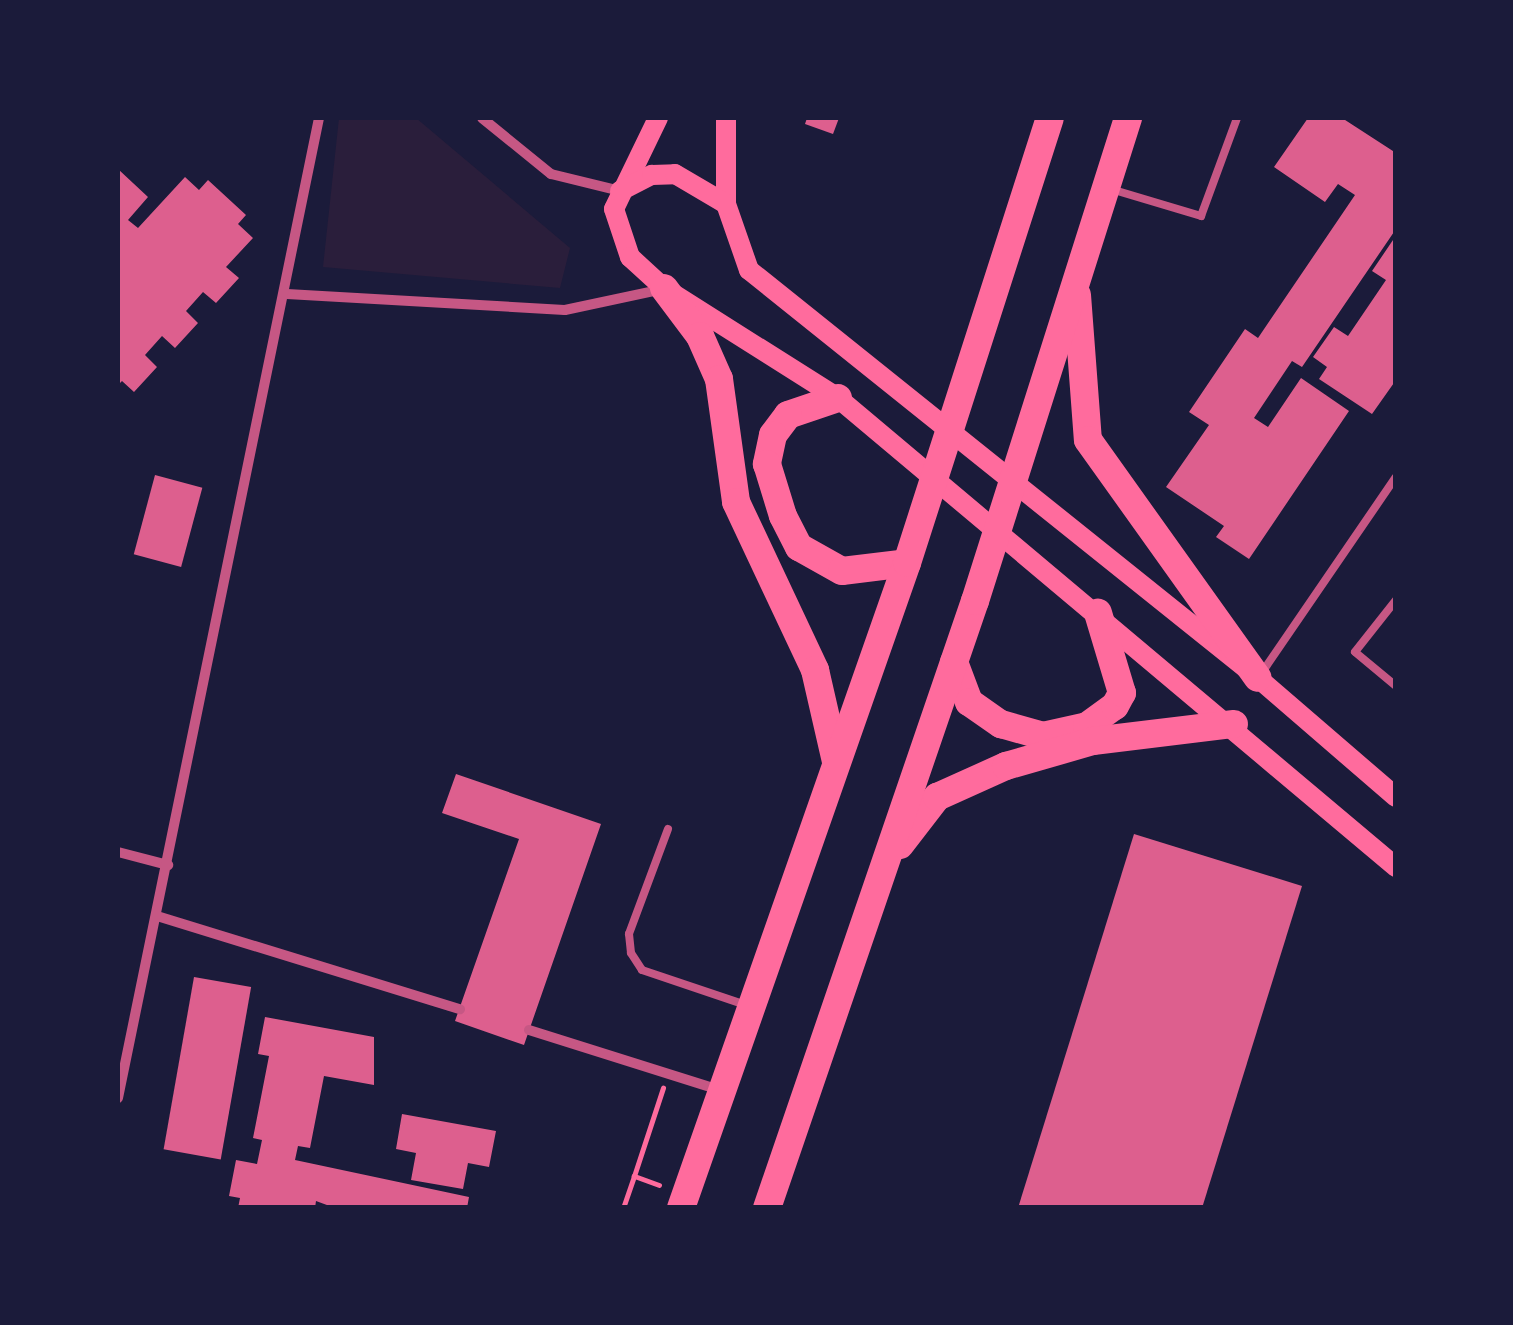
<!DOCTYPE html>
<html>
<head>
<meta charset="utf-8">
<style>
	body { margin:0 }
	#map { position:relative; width:1513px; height:1325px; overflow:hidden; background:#1b1b3a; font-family:Barlow,sans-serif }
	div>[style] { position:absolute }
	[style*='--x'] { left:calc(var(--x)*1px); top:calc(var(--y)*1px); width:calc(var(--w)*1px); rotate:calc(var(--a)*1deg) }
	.green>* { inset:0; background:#2a1e3b }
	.building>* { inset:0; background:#dd5f8e; transform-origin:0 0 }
	.path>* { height:5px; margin:-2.5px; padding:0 2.5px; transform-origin:2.5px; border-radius:2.5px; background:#ff6b9d }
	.service>* { height:8px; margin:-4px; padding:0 4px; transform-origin:4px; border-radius:4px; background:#c65784 }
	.minor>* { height:10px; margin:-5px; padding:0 5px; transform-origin:5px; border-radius:5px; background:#c65784 }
	.secondary>* { height:20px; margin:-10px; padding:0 10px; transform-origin:10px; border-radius:10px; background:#ff6b9d }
	.trunk>* { height:28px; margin:-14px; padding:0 14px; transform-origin:14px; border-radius:14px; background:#ff6b9d }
	span { translate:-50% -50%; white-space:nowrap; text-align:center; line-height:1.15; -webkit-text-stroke:8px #1b1b3a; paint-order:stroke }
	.frame { position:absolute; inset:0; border:120px solid #1b1b3a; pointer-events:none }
</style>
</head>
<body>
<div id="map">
	<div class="green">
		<i style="clip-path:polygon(339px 118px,416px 118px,570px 248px,560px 288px,323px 267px)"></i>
	</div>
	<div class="building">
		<i style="clip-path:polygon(807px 118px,839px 118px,833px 134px,805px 124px)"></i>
		<i style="clip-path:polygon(1308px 118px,1342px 118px,1396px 153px,1396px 229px,1302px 367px,1292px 361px,1254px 418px,1268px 427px,1301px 378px,1349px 411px,1249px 559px,1216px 537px,1224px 526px,1166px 487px,1209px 425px,1189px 412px,1245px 329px,1258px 338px,1355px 195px,1338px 184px,1325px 202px,1274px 167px)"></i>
		<i style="clip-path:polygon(118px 169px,148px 197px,128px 220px,138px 228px,185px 177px,199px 190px,208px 180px,246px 215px,238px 224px,253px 238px,226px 267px,239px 278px,216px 303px,203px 292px,186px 311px,198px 323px,175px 348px,162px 336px,145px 355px,157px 367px,134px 392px,122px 381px,118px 385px)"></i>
		<i style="clip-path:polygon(1393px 240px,1396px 380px,1372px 414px,1319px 379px,1327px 367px,1313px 357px,1334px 327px,1348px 336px,1386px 280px,1372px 271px)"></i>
		<i style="left:155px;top:475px;width:49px;height:82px;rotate:15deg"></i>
		<i style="clip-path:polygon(456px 774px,601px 824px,524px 1045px,455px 1021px,519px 839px,442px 813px)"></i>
		<i style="clip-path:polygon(1134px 834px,1302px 886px,1202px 1208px,1018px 1208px)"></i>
		<i style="left:194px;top:977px;width:58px;height:175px;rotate:10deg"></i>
		<i style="clip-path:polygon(265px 1017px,374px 1037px,374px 1085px,324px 1076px,310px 1148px,298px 1146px,295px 1160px,469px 1197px,467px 1208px,335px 1208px,316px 1201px,315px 1208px,238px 1208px,240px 1198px,229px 1196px,236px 1160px,257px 1164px,262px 1140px,253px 1138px,269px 1056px,258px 1054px)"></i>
		<i style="clip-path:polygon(402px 1114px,496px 1131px,489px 1167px,468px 1163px,463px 1189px,411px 1180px,416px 1153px,396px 1149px)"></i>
	</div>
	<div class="path">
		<i style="--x:659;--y:1185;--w:27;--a:-160"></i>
		<i style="--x:634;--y:1176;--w:93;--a:-71.8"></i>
		<i style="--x:623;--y:1208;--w:34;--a:-71"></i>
	</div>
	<div class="service">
		<i style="--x:1114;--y:190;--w:91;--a:16.6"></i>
		<i style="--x:1201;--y:216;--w:104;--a:-69.8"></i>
		<i style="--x:1396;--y:600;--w:66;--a:128.3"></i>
		<i style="--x:1355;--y:652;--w:53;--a:39.7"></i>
		<i style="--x:1263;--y:671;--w:235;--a:-55.6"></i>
		<i style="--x:668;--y:829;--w:112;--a:110.4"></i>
		<i style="--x:629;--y:934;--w:19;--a:84"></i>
		<i style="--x:631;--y:953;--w:20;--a:57"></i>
		<i style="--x:642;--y:970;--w:110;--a:18.6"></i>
	</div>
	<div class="minor">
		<i style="--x:482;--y:118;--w:89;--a:39.1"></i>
		<i style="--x:551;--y:174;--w:71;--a:13.8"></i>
		<i style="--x:287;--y:294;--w:278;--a:3.3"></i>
		<i style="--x:565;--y:310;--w:100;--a:-12.1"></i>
		<i style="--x:118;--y:852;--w:52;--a:14.6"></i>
		<i style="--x:157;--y:916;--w:317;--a:17.1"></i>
		<i style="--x:529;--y:1030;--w:199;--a:17.5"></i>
		<i style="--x:118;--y:1098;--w:1000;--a:-78.41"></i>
	</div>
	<div class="secondary">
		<i style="--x:658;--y:118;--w:101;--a:115.8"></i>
		<i style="--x:614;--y:209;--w:51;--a:71.6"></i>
		<i style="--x:630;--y:257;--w:46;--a:42.4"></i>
		<i style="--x:664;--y:288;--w:206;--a:32.3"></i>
		<i style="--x:838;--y:398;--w:729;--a:40.05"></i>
		<i style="--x:726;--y:118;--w:86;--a:90"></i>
		<i style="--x:726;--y:204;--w:70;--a:70.8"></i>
		<i style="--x:749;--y:270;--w:652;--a:38.71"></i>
		<i style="--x:1258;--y:678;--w:182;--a:40.8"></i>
		<i style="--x:620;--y:191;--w:36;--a:-27"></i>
		<i style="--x:652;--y:175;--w:23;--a:-2"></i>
		<i style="--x:675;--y:174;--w:59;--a:30.5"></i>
	</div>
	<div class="trunk">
		<i style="--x:664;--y:288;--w:60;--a:53.1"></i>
		<i style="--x:700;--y:336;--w:47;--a:66.2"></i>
		<i style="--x:719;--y:379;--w:124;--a:82.1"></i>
		<i style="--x:736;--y:502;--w:186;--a:64.8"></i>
		<i style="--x:815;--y:670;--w:94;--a:77.1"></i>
		<i style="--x:1077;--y:295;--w:145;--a:85.7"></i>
		<i style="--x:1088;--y:440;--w:292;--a:54.5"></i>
		<i style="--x:838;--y:398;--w:53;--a:161.2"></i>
		<i style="--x:788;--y:415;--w:25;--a:127"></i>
		<i style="--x:773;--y:435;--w:30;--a:102"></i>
		<i style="--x:767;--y:464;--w:54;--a:72.9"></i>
		<i style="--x:783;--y:516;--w:35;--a:63"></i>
		<i style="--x:799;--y:547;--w:49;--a:29.2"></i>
		<i style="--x:842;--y:571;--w:65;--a:-7"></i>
		<i style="--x:954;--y:662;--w:43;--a:69.4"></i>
		<i style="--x:969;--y:702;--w:39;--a:35"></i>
		<i style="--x:1001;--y:724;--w:44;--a:15.9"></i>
		<i style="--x:1043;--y:736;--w:45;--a:-12.8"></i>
		<i style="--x:1087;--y:726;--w:34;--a:-36"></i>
		<i style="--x:1115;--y:706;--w:15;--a:-62"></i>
		<i style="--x:1122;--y:693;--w:84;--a:-106.7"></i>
		<i style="--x:900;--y:845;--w:61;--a:-52.4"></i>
		<i style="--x:937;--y:797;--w:76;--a:-24.2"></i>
		<i style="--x:1006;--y:766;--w:91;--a:-16"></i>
		<i style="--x:1093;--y:741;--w:142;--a:-6.9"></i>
		<i style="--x:681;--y:1208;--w:683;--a:-70.69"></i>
		<i style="--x:907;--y:563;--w:467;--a:-72.2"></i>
		<i style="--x:767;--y:1208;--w:642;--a:-71.09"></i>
		<i style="--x:975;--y:601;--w:507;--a:-72.42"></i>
	</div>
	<div class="frame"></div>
</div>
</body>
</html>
